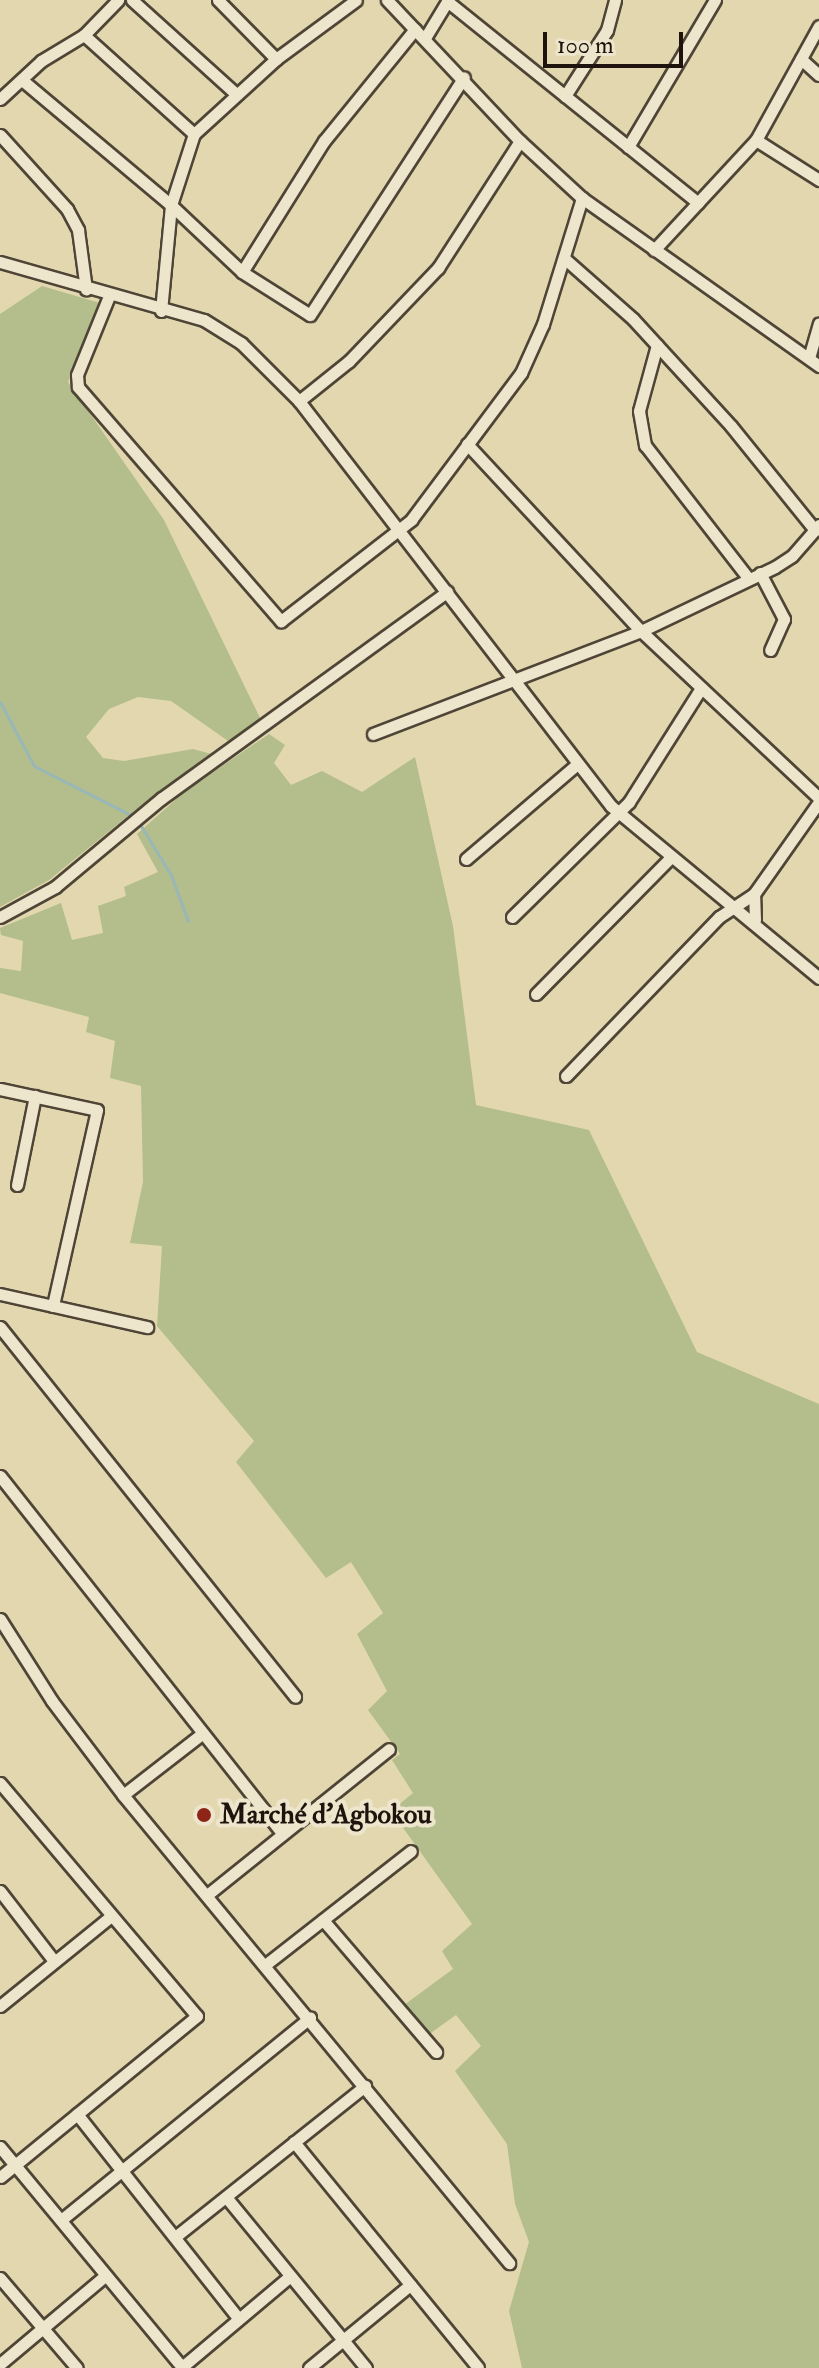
<!DOCTYPE html>
<html>
<head>
<meta charset="utf-8">
<style>
	body { margin:0 }
	#map { position:relative; width:819px; height:2368px; overflow:hidden; background:#e3d7b0; font-family:"IM FELL Double Pica",serif }
	div>[style] { position:absolute }
	[style*='--x'] { left:calc(var(--x)*1px); top:calc(var(--y)*1px); width:calc(var(--w)*1px); rotate:calc(var(--a)*1deg) }
	.green>* { inset:0; background:#b3be8c }
	.stream>* { height:3px; margin:-1.5px; padding:0 1.5px; transform-origin:1.5px; border-radius:1.5px; background:#9ab7b7 }
	.roads { filter:drop-shadow(2px 0 #4f4536) drop-shadow(-2px 0 #4f4536) drop-shadow(0 2px #4f4536) drop-shadow(0 -2px #4f4536) }
	.minor>* { height:11px; margin:-5.5px; padding:0 5.5px; transform-origin:5.5px; border-radius:5.5px; background:#ede5cc }
	.dots>* { width:22px; height:22px; translate:-50% -50%; box-sizing:border-box; border:4px solid #ede5cc; border-radius:50% }
	span { translate:-50% -50%; white-space:nowrap; text-align:center; line-height:1.15; -webkit-text-stroke:8px #ede5cc; paint-order:stroke }
	.poi-label { font-size:28px; color:#1e140d; font-weight:700 }
	.left { translate:0 -50%; text-align:left }
	.scale { position:absolute; left:543px; top:32px; width:140px; height:36px; box-sizing:border-box; border:4px solid #1e140d; border-top:0; padding-left:10px; font-size:24px; line-height:28px; white-space:nowrap; color:#1e140d; -webkit-text-stroke:6px #ede5cc; paint-order:stroke }
</style>
</head>
<body>
<div id="map">
	<div class="green">
		<i style="clip-path:polygon(42px 286px,100px 303px,68px 382px,164px 520px,261px 720px,231px 743px,171px 701px,138px 697px,109px 709px,86px 737px,103px 758px,124px 761px,193px 749px,215px 755px,139px 807px,49px 880px,0 907px,0 314px)"></i>
		<i style="clip-path:polygon(269px 734px,285px 745px,274px 763px,291px 785px,322px 771px,362px 792px,415px 757px,453px 926px,476px 1105px,589px 1130px,697px 1352px,819px 1404px,819px 2368px,522px 2368px,509px 2311px,529px 2242px,515px 2204px,507px 2144px,455px 2071px,481px 2046px,456px 2015px,428px 2035px,404px 2005px,453px 1969px,442px 1951px,472px 1924px,391px 1811px,413px 1793px,392px 1760px,400px 1754px,368px 1710px,387px 1691px,357px 1634px,383px 1613px,351px 1562px,326px 1578px,236px 1462px,254px 1441px,157px 1326px,162px 1246px,130px 1243px,143px 1182px,141px 1086px,110px 1078px,115px 1041px,86px 1032px,89px 1017px,0 993px,0 968px,21px 971px,23px 941px,1px 935px,0 928px,61px 903px,72px 940px,103px 933px,98px 906px,126px 896px,124px 887px,158px 872px,137px 834px,184px 792px)"></i>
	</div>
	<div class="stream">
		<i style="--x:0;--y:702;--w:72;--a:62"></i>
		<i style="--x:34;--y:766;--w:111;--a:26.8"></i>
		<i style="--x:138;--y:821;--w:63;--a:58.6"></i>
		<i style="--x:171;--y:875;--w:49;--a:69.7"></i>
	</div>
	<div class="roads">
		<div class="minor">
			<i style="--x:132;--y:0;--w:140;--a:42.1"></i>
			<i style="--x:218;--y:0;--w:83;--a:45.5"></i>
			<i style="--x:387;--y:0;--w:194;--a:46.7"></i>
			<i style="--x:520;--y:141;--w:84;--a:42.6"></i>
			<i style="--x:582;--y:198;--w:291;--a:35.3"></i>
			<i style="--x:447;--y:1;--w:322;--a:38.8"></i>
			<i style="--x:84;--y:35;--w:148;--a:42"></i>
			<i style="--x:425;--y:38;--w:44;--a:-58.8"></i>
			<i style="--x:801;--y:59;--w:24;--a:42"></i>
			<i style="--x:22;--y:80;--w:194;--a:40"></i>
			<i style="--x:171;--y:205;--w:98;--a:43.3"></i>
			<i style="--x:242;--y:272;--w:80;--a:32.3"></i>
			<i style="--x:310;--y:315;--w:283;--a:-57.1"></i>
			<i style="--x:565;--y:96;--w:78;--a:-57.5"></i>
			<i style="--x:607;--y:30;--w:31;--a:-75"></i>
			<i style="--x:0;--y:99;--w:56;--a:-42.8"></i>
			<i style="--x:41;--y:61;--w:50;--a:-31.2"></i>
			<i style="--x:84;--y:35;--w:49;--a:-45.8"></i>
			<i style="--x:0;--y:135;--w:100;--a:47.8"></i>
			<i style="--x:67;--y:209;--w:24;--a:62"></i>
			<i style="--x:78;--y:230;--w:60;--a:82.3"></i>
			<i style="--x:756;--y:140;--w:75;--a:32.4"></i>
			<i style="--x:628;--y:147;--w:171;--a:-59.4"></i>
			<i style="--x:654;--y:250;--w:150;--a:-47.2"></i>
			<i style="--x:756;--y:140;--w:130;--a:-61.1"></i>
			<i style="--x:564;--y:258;--w:92;--a:41.5"></i>
			<i style="--x:633;--y:319;--w:145;--a:47.5"></i>
			<i style="--x:731;--y:426;--w:134;--a:51.1"></i>
			<i style="--x:0;--y:262;--w:212;--a:15.9"></i>
			<i style="--x:204;--y:320;--w:44;--a:31.9"></i>
			<i style="--x:241;--y:343;--w:82;--a:45"></i>
			<i style="--x:299;--y:401;--w:511;--a:52.39"></i>
			<i style="--x:611;--y:806;--w:270;--a:39.6"></i>
			<i style="--x:242;--y:272;--w:155;--a:-58"></i>
			<i style="--x:324;--y:141;--w:144;--a:-50.9"></i>
			<i style="--x:109;--y:296;--w:85;--a:112.1"></i>
			<i style="--x:77;--y:375;--w:12;--a:85"></i>
			<i style="--x:78;--y:387;--w:310;--a:49.1"></i>
			<i style="--x:281;--y:621;--w:165;--a:-37.8"></i>
			<i style="--x:411;--y:520;--w:184;--a:-53.2"></i>
			<i style="--x:521;--y:373;--w:54;--a:-65.8"></i>
			<i style="--x:543;--y:324;--w:132;--a:-72.8"></i>
			<i style="--x:161;--y:311;--w:106;--a:-84.6"></i>
			<i style="--x:171;--y:205;--w:75;--a:-72.1"></i>
			<i style="--x:194;--y:134;--w:111;--a:-42.4"></i>
			<i style="--x:276;--y:59;--w:99;--a:-36.4"></i>
			<i style="--x:657;--y:345;--w:68;--a:105.3"></i>
			<i style="--x:639;--y:411;--w:35;--a:80"></i>
			<i style="--x:645;--y:445;--w:168;--a:52.2"></i>
			<i style="--x:809;--y:358;--w:36;--a:-74"></i>
			<i style="--x:299;--y:401;--w:64;--a:-38.7"></i>
			<i style="--x:349;--y:361;--w:129;--a:-46.3"></i>
			<i style="--x:438;--y:268;--w:151;--a:-57.2"></i>
			<i style="--x:467;--y:444;--w:255;--a:47.1"></i>
			<i style="--x:641;--y:631;--w:244;--a:43.2"></i>
			<i style="--x:760;--y:573;--w:52;--a:62.4"></i>
			<i style="--x:784;--y:619;--w:34;--a:114"></i>
			<i style="--x:373;--y:734;--w:287;--a:-21"></i>
			<i style="--x:641;--y:631;--w:148;--a:-25.5"></i>
			<i style="--x:775;--y:567;--w:20;--a:-33"></i>
			<i style="--x:792;--y:556;--w:41;--a:-48.9"></i>
			<i style="--x:466;--y:859;--w:145;--a:-40.5"></i>
			<i style="--x:0;--y:917;--w:63;--a:-28.6"></i>
			<i style="--x:55;--y:887;--w:139;--a:-39.8"></i>
			<i style="--x:162;--y:798;--w:352;--a:-35.9"></i>
			<i style="--x:512;--y:917;--w:164;--a:-44.5"></i>
			<i style="--x:629;--y:802;--w:135;--a:-57.7"></i>
			<i style="--x:755;--y:920;--w:26;--a:-92"></i>
			<i style="--x:754;--y:894;--w:113;--a:-54.8"></i>
			<i style="--x:536;--y:994;--w:191;--a:-45.4"></i>
			<i style="--x:566;--y:1076;--w:221;--a:-46.1"></i>
			<i style="--x:719;--y:917;--w:42;--a:-33.3"></i>
			<i style="--x:0;--y:1089;--w:99;--a:12.2"></i>
			<i style="--x:97;--y:1110;--w:201;--a:102.7"></i>
			<i style="--x:17;--y:1185;--w:91;--a:-78.6"></i>
			<i style="--x:0;--y:1294;--w:151;--a:12.7"></i>
			<i style="--x:0;--y:1327;--w:473;--a:51.4"></i>
			<i style="--x:0;--y:1476;--w:456;--a:51.7"></i>
			<i style="--x:0;--y:1619;--w:97;--a:57.6"></i>
			<i style="--x:52;--y:1701;--w:118;--a:52.9"></i>
			<i style="--x:123;--y:1795;--w:607;--a:50.48"></i>
			<i style="--x:0;--y:1783;--w:305;--a:49.8"></i>
			<i style="--x:197;--y:2016;--w:254;--a:140.7"></i>
			<i style="--x:123;--y:1795;--w:101;--a:-37.8"></i>
			<i style="--x:0;--y:1891;--w:88;--a:52.4"></i>
			<i style="--x:207;--y:1895;--w:233;--a:-38.7"></i>
			<i style="--x:323;--y:1920;--w:174;--a:49.4"></i>
			<i style="--x:265;--y:1965;--w:185;--a:-38"></i>
			<i style="--x:0;--y:2006;--w:143;--a:-39"></i>
			<i style="--x:77;--y:2114;--w:261;--a:51.7"></i>
			<i style="--x:294;--y:2142;--w:291;--a:50.8"></i>
			<i style="--x:0;--y:2147;--w:287;--a:50.4"></i>
			<i style="--x:226;--y:2197;--w:221;--a:50.7"></i>
			<i style="--x:61;--y:2220;--w:321;--a:-39.1"></i>
			<i style="--x:175;--y:2237;--w:243;--a:-38.5"></i>
			<i style="--x:0;--y:2278;--w:118;--a:49.5"></i>
			<i style="--x:0;--y:2364;--w:138;--a:-40"></i>
			<i style="--x:182;--y:2367;--w:141;--a:-40.1"></i>
			<i style="--x:309;--y:2368;--w:131;--a:-39.4"></i>
		</div>
	</div>
	<div class="dots">
		<i style="left:204px;top:1815px;background:#8f2418"></i>
	</div>
	<div class="poi-label">
		<span class="left" style="left:220px;top:1815px">Marché d'Agbokou</span>
	</div>
	<div class="scale">100 m</div>
</div>
</body>
</html>
